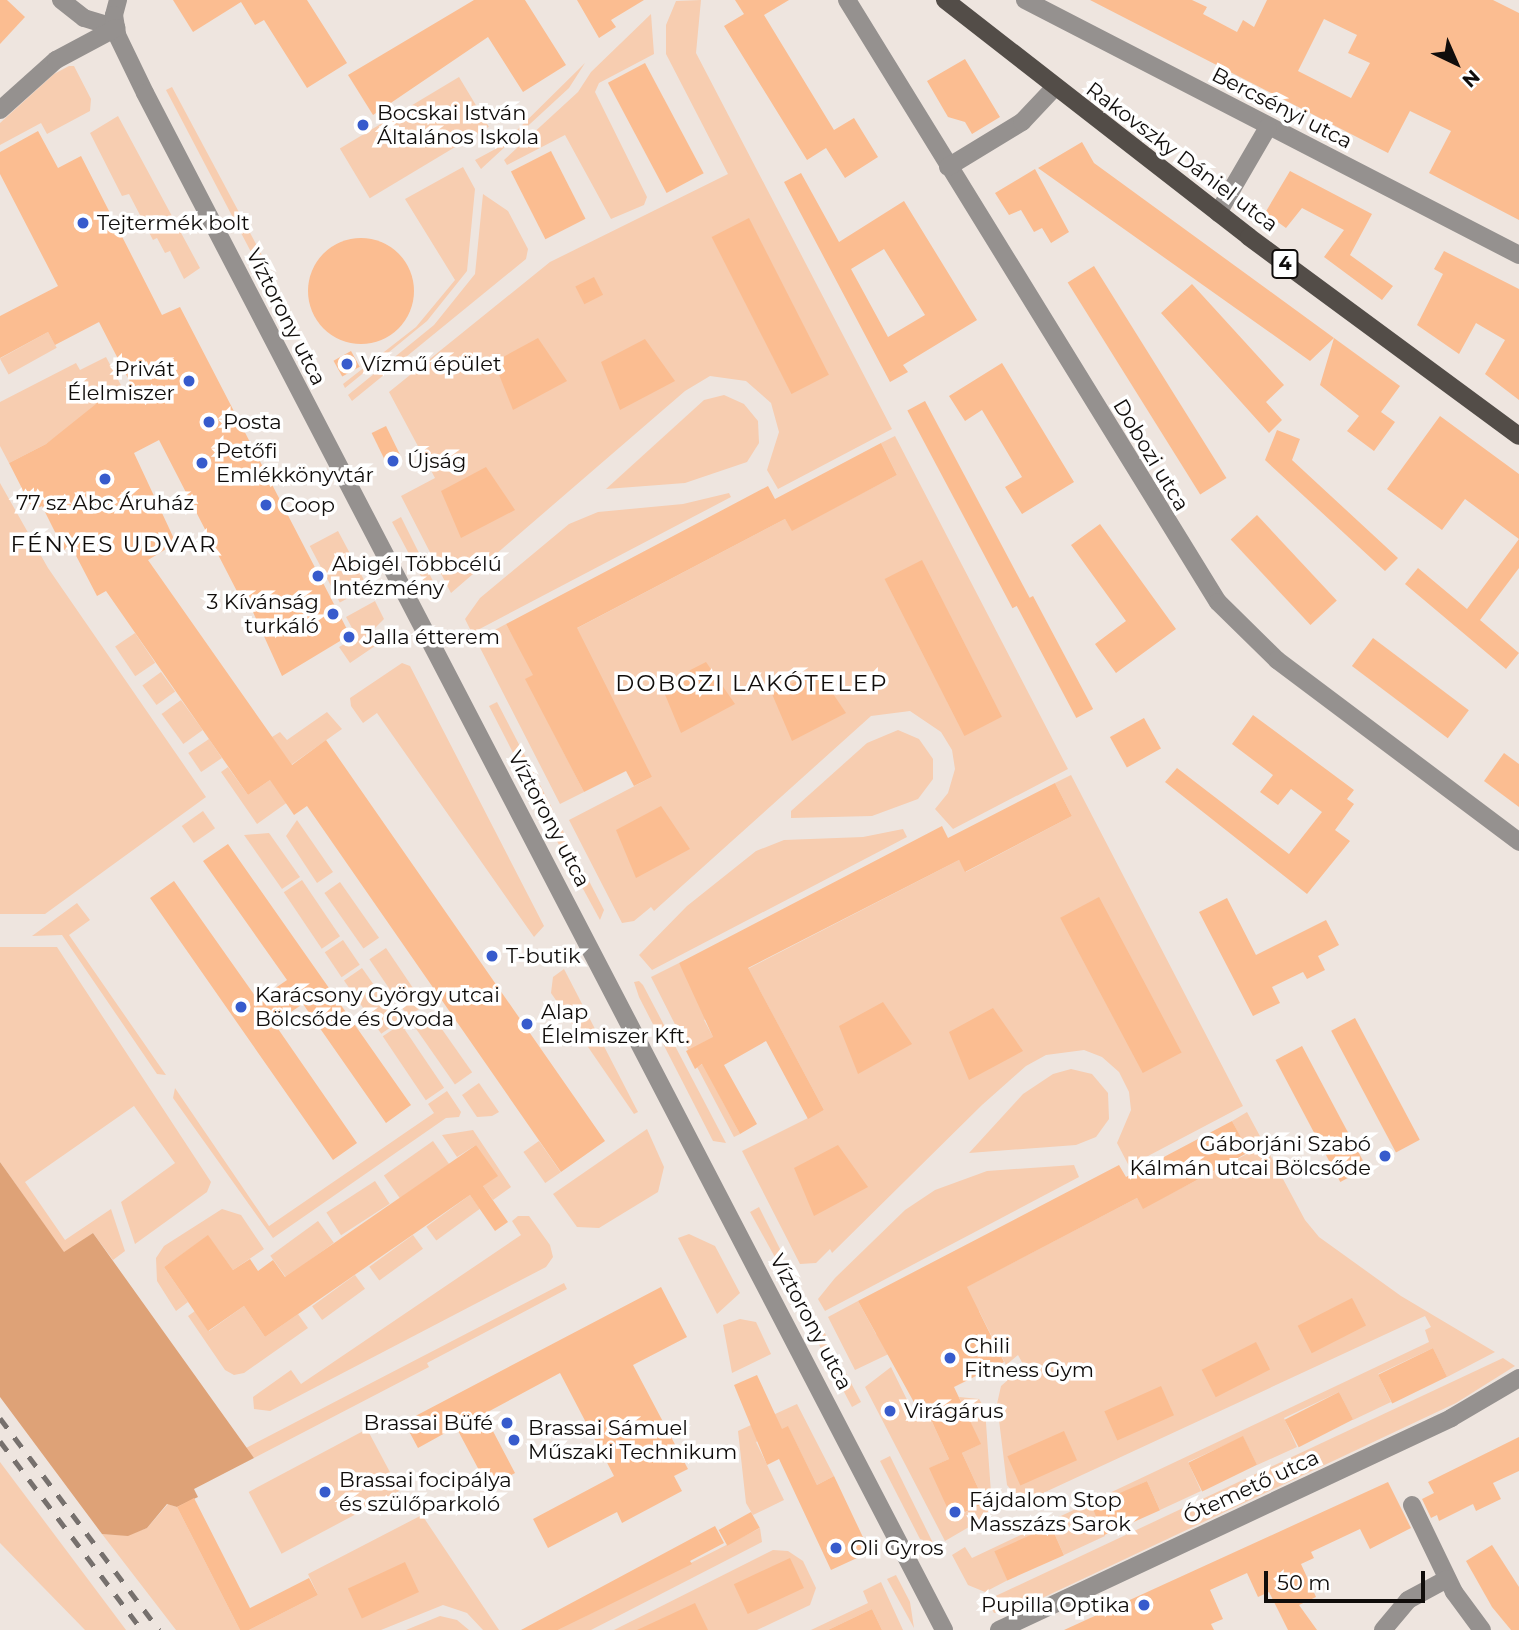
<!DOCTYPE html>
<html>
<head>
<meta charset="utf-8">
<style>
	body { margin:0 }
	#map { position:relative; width:1519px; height:1630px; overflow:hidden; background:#eee5df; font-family:Montserrat,sans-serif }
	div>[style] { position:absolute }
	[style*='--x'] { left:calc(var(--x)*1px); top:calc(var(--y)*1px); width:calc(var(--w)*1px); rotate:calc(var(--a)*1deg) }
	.green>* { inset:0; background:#f7cdb0; transform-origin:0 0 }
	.forest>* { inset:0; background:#dea277 }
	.building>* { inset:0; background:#fbbd91; transform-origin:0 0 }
	.round { border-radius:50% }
	.minor>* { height:18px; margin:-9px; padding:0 9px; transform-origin:9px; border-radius:9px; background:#95918f }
	.major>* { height:18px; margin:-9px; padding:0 9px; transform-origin:9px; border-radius:9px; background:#534d48 }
	.rail>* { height:5px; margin-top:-2.5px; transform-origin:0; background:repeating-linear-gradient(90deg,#76706d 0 12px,transparent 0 24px) }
	.dots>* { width:19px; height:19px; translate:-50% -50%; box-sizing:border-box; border:4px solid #fff; border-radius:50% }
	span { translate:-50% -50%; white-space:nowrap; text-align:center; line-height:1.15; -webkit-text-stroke:7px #fff; paint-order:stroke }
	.shield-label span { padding:2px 5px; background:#fff; border:2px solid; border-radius:5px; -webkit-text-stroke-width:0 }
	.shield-label { font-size:19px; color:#100d0b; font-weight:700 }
	.street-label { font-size:21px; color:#100d0b }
	.poi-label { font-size:21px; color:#100d0b }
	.left { translate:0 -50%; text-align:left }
	.right { translate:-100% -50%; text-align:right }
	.neighbourhood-label { font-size:23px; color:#100d0b; letter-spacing:2px }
	.north { position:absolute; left:1421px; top:28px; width:70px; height:70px; -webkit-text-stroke:5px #fff; paint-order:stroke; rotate:136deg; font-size:19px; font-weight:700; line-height:28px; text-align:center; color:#100d0b }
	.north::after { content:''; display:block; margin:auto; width:24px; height:32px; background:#100d0b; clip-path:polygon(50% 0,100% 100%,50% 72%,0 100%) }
	.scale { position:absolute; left:1264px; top:1571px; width:161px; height:32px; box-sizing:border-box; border:4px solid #100d0b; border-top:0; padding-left:9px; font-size:21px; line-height:24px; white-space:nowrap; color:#100d0b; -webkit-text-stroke:5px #fff; paint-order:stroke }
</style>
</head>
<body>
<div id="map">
	<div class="green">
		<i style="clip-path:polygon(701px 0,696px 53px,892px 429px,778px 489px,767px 470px,779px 432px,771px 403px,746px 381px,710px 376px,685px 391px,451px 593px,401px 496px,435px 478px,389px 392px,550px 262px,728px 174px,666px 54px,666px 25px,676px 1px)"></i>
		<i style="clip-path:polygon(651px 14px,654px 54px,599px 83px,595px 92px,647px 197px,644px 205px,611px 219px,565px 135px,507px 165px,504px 160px,578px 92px,591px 72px)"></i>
		<i style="clip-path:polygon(585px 63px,569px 88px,481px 169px,475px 160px,501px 146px)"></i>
		<i style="clip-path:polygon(69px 66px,74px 66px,91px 99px,90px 111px,47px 134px,41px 123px,0 145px,0 123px,54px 74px)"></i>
		<i style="left:459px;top:77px;width:58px;height:139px;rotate:59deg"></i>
		<i style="clip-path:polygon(172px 87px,271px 272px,261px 271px,166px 90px)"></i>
		<i style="clip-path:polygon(118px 116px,200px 268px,184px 279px,170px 251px,165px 253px,157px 238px,153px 240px,129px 194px,122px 196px,90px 133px)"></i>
		<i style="clip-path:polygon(463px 167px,475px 189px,467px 271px,427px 321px,345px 388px,343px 384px,416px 327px,455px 280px,405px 199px)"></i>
		<i style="clip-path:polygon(483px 194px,508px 211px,528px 249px,526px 259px,352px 401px,348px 395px,434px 325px,475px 274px)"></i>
		<i style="left:48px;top:332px;width:18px;height:55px;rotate:61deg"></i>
		<i style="clip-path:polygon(106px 357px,123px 389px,46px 444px,9px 463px,0 446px,0 402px,76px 363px,80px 370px)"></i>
		<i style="clip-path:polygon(724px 395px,744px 404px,758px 421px,759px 443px,747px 462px,685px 483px,606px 489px,704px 400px)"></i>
		<i style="clip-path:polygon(895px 436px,1068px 769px,953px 829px,935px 809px,948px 793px,955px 769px,952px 750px,941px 732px,910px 711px,871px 716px,654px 911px,651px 907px,634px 921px,622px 923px,569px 820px,652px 777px,526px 679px,584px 792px,560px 804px,476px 640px,506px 624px,524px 656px,785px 519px,792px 530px,897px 475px,881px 443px)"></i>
		<i style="clip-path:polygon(0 483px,48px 568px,206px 797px,45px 914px,0 914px)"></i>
		<i style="clip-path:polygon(729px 493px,731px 497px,472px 633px,465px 619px,480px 598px,569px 524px,598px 512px,683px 504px)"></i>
		<i style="clip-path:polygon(401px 517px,439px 593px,424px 582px,392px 522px)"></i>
		<i style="left:338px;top:531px;width:64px;height:32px;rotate:62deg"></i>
		<i style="clip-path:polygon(375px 601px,384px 619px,368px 635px,375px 646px,350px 663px,339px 647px,357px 637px,346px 617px)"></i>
		<i style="left:135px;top:633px;width:36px;height:24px;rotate:56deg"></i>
		<i style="clip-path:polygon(402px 663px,410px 666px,544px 926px,534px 937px,377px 713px,363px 723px,351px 706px,350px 698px)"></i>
		<i style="left:161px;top:672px;width:24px;height:23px;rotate:54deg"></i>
		<i style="left:181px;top:700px;width:37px;height:24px;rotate:54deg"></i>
		<i style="clip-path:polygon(497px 702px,553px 810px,550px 812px,542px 809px,489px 706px)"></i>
		<i style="clip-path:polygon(327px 712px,342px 729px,291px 765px,272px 737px,280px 732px,287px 740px)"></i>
		<i style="clip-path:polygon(898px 730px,919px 739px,933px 759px,933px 779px,918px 799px,872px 816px,791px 818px,791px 811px,867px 743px)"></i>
		<i style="left:209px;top:739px;width:23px;height:25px;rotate:56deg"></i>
		<i style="clip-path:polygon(228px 767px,248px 795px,283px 771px,299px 794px,257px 824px,221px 772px)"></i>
		<i style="clip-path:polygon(1071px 775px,1243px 1106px,1129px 1166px,1117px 1143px,1131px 1110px,1129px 1092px,1119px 1072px,1102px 1057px,1084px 1050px,1046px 1055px,1026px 1066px,982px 1105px,832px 1253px,830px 1249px,816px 1263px,800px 1264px,742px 1151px,824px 1110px,759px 989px,704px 1020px,727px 1063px,707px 1072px,740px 1134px,734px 1137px,697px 1067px,709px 1061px,688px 1050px,651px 977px,679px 963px,697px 995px,959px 860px,966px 872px,1072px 816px,1055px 783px)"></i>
		<i style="left:203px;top:811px;width:21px;height:26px;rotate:55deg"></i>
		<i style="clip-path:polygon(297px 820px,333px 872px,317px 883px,286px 836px)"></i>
		<i style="clip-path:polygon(559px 823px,604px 910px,600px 920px,552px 832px)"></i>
		<i style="clip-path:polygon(903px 829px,907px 837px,652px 970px,639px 955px,687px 906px,756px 851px,784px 840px,863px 837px)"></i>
		<i style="clip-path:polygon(269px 833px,300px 877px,282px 889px,244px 835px)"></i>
		<i style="left:302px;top:880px;width:68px;height:22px;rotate:56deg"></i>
		<i style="left:340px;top:882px;width:68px;height:19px;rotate:55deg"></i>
		<i style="clip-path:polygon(77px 903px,90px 920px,69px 935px,166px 1075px,157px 1074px,62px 935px,32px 936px)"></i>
		<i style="left:343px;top:940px;width:30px;height:22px;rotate:56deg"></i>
		<i style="clip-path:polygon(0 947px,57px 947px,211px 1182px,207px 1192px,135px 1244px,121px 1202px,175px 1163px,134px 1106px,25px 1182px,65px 1240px,111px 1209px,125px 1251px,113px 1260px,93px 1233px,64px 1253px,0 1162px)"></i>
		<i style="left:386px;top:948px;width:69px;height:20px;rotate:56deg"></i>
		<i style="left:362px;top:968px;width:65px;height:22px;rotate:55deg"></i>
		<i style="clip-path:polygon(564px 969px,638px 1112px,634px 1114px,551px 993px,553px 977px)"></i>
		<i style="clip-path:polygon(639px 981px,643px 985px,726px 1143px,713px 1141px,639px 997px,634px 982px)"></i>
		<i style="left:432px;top:1015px;width:70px;height:21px;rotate:55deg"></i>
		<i style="left:401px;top:1024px;width:77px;height:22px;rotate:56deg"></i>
		<i style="clip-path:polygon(1071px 1069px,1092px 1074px,1108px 1093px,1109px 1119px,1096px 1137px,1076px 1145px,969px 1153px,1023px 1094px,1053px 1074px)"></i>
		<i style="clip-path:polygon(479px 1083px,499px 1112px,492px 1116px,477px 1117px,462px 1095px)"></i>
		<i style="clip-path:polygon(175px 1088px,269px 1226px,434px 1113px,428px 1104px,447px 1091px,461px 1112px,459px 1117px,446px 1118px,273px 1238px,173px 1098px)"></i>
		<i style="clip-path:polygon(1247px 1112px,1305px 1220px,1319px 1237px,1401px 1296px,1495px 1352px,1447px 1377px,1433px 1348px,1378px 1374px,1391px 1402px,1353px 1420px,1339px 1392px,1284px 1418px,1297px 1447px,1257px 1465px,1243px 1437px,1188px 1462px,1201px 1491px,1160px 1510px,1147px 1481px,1092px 1507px,1105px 1536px,1064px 1555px,1051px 1526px,996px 1552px,1008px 1580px,985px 1592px,968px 1585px,952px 1555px,965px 1547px,972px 1558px,1429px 1342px,1425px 1330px,1431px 1327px,1425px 1316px,1028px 1500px,1016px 1496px,1007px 1485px,997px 1404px,1001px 1386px,1024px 1366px,1018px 1355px,1006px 1365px,979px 1311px,855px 1370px,828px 1317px,858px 1301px,876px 1334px,1137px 1198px,1143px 1208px,1249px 1153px,1232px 1121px)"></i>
		<i style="clip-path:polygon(647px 1129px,664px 1167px,658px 1192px,599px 1228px,577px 1227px,553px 1194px)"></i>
		<i style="clip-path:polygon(473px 1130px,511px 1187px,493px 1200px,483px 1186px,476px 1145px,457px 1157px,442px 1135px)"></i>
		<i style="left:433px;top:1141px;width:28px;height:60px;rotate:55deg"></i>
		<i style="left:539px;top:1141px;width:38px;height:19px;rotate:55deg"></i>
		<i style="clip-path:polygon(1074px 1165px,1079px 1177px,825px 1311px,818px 1299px,835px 1278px,905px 1210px,935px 1190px,987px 1171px)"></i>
		<i style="left:375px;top:1181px;width:27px;height:58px;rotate:57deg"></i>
		<i style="left:470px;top:1195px;width:17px;height:54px;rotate:54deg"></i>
		<i style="clip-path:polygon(759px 1207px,784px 1257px,777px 1261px,750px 1212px)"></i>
		<i style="clip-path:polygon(222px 1209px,241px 1215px,264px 1249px,233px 1270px,208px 1236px,164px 1267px,188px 1302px,176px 1311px,157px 1281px,156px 1258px,164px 1246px)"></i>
		<i style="clip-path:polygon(518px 1216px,529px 1216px,550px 1245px,553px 1257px,546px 1267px,270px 1411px,254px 1409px,253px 1397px,291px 1370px,301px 1384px,521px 1235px,512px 1221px)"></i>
		<i style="left:318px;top:1221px;width:27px;height:59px;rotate:54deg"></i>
		<i style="clip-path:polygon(689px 1234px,715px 1246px,740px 1293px,717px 1314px,678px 1238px)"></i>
		<i style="left:413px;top:1235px;width:17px;height:54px;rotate:54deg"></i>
		<i style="left:355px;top:1275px;width:17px;height:53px;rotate:54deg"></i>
		<i style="clip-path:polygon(564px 1283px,567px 1289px,427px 1363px,429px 1367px,254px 1458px,246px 1448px)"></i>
		<i style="clip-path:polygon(244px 1306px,265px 1337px,298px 1314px,308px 1328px,244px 1373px,234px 1375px,225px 1370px,188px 1316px,195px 1311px,209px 1331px)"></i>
		<i style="clip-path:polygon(740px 1319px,756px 1322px,771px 1354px,732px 1373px,723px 1325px)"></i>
		<i style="clip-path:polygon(819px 1322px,861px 1402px,852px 1407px,815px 1337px,812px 1326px)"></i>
		<i style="clip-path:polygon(1503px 1358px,1515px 1366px,1456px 1403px,1021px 1608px,994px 1613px,987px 1600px)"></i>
		<i style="clip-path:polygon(891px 1367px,911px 1408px,923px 1402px,949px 1459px,930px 1468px,953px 1518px,985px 1503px,962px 1453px,980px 1444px,959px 1397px,979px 1399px,985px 1409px,992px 1507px,981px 1520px,945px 1541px,865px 1387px)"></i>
		<i style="clip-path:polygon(797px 1404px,834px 1476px,817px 1485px,788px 1427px,756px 1442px,784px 1500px,753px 1515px,746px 1503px,738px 1431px)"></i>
		<i style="left:367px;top:1429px;width:70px;height:134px;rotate:62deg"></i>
		<i style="clip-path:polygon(890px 1456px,933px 1543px,920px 1539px,880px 1461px)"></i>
		<i style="clip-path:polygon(0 1462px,126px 1630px,85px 1630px,0 1543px)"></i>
		<i style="clip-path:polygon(168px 1504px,177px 1507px,240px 1630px,176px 1630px,102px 1534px,128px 1535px,147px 1528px)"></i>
		<i style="clip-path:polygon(422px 1515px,499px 1630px,483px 1630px,467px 1613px,443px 1605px,381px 1630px,249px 1630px,318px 1595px,308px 1574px)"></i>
		<i style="clip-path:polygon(760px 1528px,762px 1542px,591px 1630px,558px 1630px)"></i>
		<i style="clip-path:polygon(773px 1550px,788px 1551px,803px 1561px,816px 1588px,810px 1605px,757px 1630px,614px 1630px)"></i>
		<i style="clip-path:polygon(896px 1575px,910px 1602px,914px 1628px,887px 1579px)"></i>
		<i style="clip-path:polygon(881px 1582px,903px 1630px,882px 1630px,872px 1609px,828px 1630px,811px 1630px,868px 1603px,863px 1591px)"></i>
		<i style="clip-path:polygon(440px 1616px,457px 1620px,469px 1630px,406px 1630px)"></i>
	</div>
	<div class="forest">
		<i style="clip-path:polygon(0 1162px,64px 1252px,93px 1233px,254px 1458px,194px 1489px,198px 1497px,177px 1507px,167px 1504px,147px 1528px,128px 1536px,102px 1534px,0 1397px)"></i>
	</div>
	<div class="building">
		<i style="clip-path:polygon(0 0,7px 0,25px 17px,0 44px)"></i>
		<i style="clip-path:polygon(173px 0,307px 0,347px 63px,307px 88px,264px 20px,255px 25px,241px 2px,193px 32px)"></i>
		<i style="clip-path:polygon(474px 0,525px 0,566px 65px,523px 92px,488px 37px,373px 115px,348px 75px)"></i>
		<i style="clip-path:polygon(577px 0,644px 0,611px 20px,616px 27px,599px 38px)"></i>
		<i style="clip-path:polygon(735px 0,789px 0,764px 15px,834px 130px,854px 118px,878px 157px,845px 178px,826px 148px,807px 160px,724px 26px,744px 14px)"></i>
		<i style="clip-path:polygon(evenodd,1090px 0,1192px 0,1207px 7px,1203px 14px,1237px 32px,1243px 20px,1254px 27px,1267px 0,1493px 0,1519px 13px,1519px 220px,1429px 173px,1451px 131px,1410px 111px,1388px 153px,1090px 0,1324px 19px,1357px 35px,1348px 53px,1370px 63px,1351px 98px,1298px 71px,1324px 19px)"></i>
		<i style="clip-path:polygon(965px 59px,1000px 117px,972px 134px,965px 122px,948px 117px,927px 81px)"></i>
		<i style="left:645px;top:63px;width:125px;height:42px;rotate:62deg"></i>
		<i style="clip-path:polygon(38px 131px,58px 168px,81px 156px,162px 315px,180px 307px,350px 635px,282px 676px,248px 601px,243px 603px,159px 440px,134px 453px,176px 543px,148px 560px,292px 765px,326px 740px,605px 1141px,561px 1172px,307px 806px,294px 815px,270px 780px,248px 795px,106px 591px,97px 596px,71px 546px,64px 550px,42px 506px,33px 510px,9px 463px,46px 444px,101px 400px,131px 384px,99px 322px,55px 345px,48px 332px,0 358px,0 316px,58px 286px,0 174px,0 152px)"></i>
		<i style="clip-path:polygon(1082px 142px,1094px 163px,1334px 338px,1310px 361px,1038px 168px)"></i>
		<i style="left:551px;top:151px;width:76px;height:45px;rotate:63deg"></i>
		<i style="clip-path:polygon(1035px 169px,1069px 232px,1051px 243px,1042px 228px,1034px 232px,1021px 210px,1009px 215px,995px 193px)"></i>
		<i style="clip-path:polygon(1290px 171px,1372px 214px,1350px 255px,1393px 286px,1382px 300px,1324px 257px,1344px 230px,1302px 208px,1286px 228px,1265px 213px)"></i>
		<i style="clip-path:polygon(evenodd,801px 173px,839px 242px,904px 201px,977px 320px,903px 365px,908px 372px,890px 382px,784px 182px,801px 173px,884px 249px,925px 315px,888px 337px,851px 269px,884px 249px)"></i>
		<i style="left:749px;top:218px;width:176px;height:42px;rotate:63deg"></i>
		<i class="round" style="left:308px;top:238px;width:106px;height:106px"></i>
		<i style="clip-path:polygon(1444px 251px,1519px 289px,1519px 400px,1485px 374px,1505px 340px,1476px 323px,1459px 354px,1417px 325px,1443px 274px,1434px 269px)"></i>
		<i style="left:1094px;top:266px;width:250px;height:31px;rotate:58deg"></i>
		<i style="left:594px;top:277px;width:20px;height:21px;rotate:63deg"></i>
		<i style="clip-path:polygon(1192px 284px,1284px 385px,1266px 402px,1282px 420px,1269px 433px,1161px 313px)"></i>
		<i style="clip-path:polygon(538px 338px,567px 381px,513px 410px,494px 362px)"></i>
		<i style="clip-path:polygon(1334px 338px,1400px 386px,1381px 412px,1395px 422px,1374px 451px,1347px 431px,1359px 416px,1320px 385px)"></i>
		<i style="clip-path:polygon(645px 339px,675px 381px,620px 410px,601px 362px)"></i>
		<i style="left:351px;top:351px;width:18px;height:20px;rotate:61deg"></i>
		<i style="clip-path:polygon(1002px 363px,1074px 482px,1022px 514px,1005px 487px,1022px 477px,982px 410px,965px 421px,949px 396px)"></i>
		<i style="left:925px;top:401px;width:224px;height:20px;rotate:62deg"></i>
		<i style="clip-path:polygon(1440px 416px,1519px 474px,1519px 568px,1480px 620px,1519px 653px,1506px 669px,1405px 584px,1418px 568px,1467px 609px,1519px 539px,1465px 499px,1442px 530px,1387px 489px)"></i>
		<i style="left:386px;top:426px;width:37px;height:16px;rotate:64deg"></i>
		<i style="clip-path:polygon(1277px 430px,1300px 439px,1292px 460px,1398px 558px,1385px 571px,1265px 460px)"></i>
		<i style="clip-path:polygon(881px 443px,897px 475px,792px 531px,785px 519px,577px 628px,652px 777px,634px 786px,626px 771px,584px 792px,525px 679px,533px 675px,506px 624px,768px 486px,775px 499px)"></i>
		<i style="clip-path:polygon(486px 467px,515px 510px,461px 538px,441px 491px)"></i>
		<i style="left:1257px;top:515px;width:117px;height:36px;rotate:47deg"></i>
		<i style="clip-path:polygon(1100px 524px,1176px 629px,1116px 673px,1095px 644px,1126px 621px,1071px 545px)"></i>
		<i style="left:922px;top:560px;width:176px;height:42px;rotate:63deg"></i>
		<i style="left:1033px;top:596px;width:128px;height:19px;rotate:62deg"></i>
		<i style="left:1373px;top:638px;width:120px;height:35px;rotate:37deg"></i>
		<i style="clip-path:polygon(706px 662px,735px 704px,681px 733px,661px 685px)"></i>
		<i style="clip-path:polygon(817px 670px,846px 713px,792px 741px,772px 694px)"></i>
		<i style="clip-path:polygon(1253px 715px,1354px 790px,1347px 799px,1354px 804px,1335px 830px,1350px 841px,1307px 894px,1165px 782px,1177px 768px,1289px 854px,1322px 812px,1291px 789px,1278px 805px,1260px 792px,1273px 775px,1232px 744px)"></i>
		<i style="left:1144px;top:718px;width:35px;height:39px;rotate:61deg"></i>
		<i style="clip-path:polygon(1504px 753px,1519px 764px,1519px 807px,1484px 781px)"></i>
		<i style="clip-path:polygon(1055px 783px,1072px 816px,965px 872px,959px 860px,748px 968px,824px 1110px,808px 1119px,766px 1041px,724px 1065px,757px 1124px,740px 1134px,702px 1064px,695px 1069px,686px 1051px,713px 1037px,679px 963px,942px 826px,948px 838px)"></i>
		<i style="clip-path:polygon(661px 806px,690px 849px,636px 878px,616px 830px)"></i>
		<i style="clip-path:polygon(228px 844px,411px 1105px,386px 1123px,303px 1004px,274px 1023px,357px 1143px,333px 1160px,150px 898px,174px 881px,258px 1000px,287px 980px,203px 861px)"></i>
		<i style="left:1099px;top:897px;width:176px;height:44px;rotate:62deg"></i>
		<i style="clip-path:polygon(1227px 898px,1256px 955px,1326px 920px,1339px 945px,1318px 956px,1325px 970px,1307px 979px,1303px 972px,1272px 987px,1280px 1003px,1253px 1016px,1199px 912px)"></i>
		<i style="clip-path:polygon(883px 1002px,912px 1044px,858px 1074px,839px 1026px)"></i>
		<i style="clip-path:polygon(993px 1008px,1023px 1051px,969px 1080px,949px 1032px)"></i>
		<i style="left:1355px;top:1018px;width:138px;height:27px;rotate:62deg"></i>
		<i style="left:1302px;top:1046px;width:138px;height:30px;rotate:62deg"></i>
		<i style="clip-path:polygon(1232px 1121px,1249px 1152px,1143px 1209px,1137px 1198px,967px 1287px,1004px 1362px,954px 1387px,981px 1444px,962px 1453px,985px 1503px,952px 1518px,929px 1468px,949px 1459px,923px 1402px,916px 1406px,858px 1301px,1119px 1165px,1126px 1177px)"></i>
		<i style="clip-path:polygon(476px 1145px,498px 1176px,483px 1186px,508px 1222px,495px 1231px,470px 1195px,265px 1337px,244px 1306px,208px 1331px,164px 1267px,208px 1235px,233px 1270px,250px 1259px,258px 1271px,273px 1260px,285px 1277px)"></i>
		<i style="clip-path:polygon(838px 1145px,868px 1187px,814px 1216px,794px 1168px)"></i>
		<i style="clip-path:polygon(661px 1287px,687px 1337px,633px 1365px,688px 1469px,674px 1476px,682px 1491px,622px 1523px,617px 1512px,548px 1548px,533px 1519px,614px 1476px,560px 1373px,484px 1414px,515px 1473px,488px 1487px,456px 1427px,418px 1448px,404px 1422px)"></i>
		<i style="left:1352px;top:1298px;width:31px;height:61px;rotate:63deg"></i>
		<i style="left:1256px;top:1342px;width:31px;height:61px;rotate:63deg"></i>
		<i style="left:1433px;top:1348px;width:32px;height:61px;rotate:64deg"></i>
		<i style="clip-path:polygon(757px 1375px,782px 1429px,788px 1426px,817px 1485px,834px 1476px,870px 1552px,831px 1570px,779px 1459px,767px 1465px,734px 1385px)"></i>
		<i style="left:1161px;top:1386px;width:32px;height:62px;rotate:66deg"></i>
		<i style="left:1339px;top:1392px;width:31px;height:61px;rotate:63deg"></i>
		<i style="left:1064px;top:1431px;width:32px;height:62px;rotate:66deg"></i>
		<i style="left:1243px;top:1436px;width:32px;height:61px;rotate:64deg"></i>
		<i style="clip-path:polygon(1519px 1437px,1519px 1471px,1493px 1483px,1501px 1499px,1476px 1511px,1473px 1504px,1439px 1521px,1437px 1515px,1431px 1518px,1422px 1499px,1434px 1493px,1428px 1482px)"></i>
		<i style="left:1147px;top:1481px;width:32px;height:61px;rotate:66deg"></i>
		<i style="clip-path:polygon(1388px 1482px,1411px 1528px,1370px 1549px,1360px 1529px,1311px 1552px,1314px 1558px,1301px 1564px,1316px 1597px,1299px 1605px,1317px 1630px,1288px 1630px,1269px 1592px,1258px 1597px,1247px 1573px,1210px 1590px,1223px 1619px,1211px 1624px,1214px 1630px,1064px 1630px)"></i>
		<i style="clip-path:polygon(194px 1498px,250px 1608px,309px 1578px,318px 1595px,249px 1630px,240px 1630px,177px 1507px)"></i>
		<i style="left:751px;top:1512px;width:18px;height:37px;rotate:61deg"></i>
		<i style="clip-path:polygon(715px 1526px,724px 1543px,690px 1561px,692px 1564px,558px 1630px,521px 1630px)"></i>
		<i style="left:1051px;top:1526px;width:32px;height:62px;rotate:66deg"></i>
		<i style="clip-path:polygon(1492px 1545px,1519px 1587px,1519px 1630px,1511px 1630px,1492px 1607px,1466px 1561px)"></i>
		<i style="left:790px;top:1558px;width:33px;height:62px;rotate:65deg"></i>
		<i style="left:405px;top:1562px;width:33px;height:63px;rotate:65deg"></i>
		<i style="clip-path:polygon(695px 1603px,708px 1630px,637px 1630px)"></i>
		<i style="clip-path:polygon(872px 1609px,882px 1630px,828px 1630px)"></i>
	</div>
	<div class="minor">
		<i style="--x:61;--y:0;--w:29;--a:38"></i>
		<i style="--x:84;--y:18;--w:34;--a:17"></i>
		<i style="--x:118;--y:0;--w:16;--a:105"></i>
		<i style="--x:114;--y:15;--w:20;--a:81"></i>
		<i style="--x:117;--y:35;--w:64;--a:64.2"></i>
		<i style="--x:145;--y:93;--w:1732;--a:62.53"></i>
		<i style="--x:847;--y:0;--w:707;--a:58.36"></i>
		<i style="--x:1218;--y:602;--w:83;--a:44.5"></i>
		<i style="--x:1277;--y:660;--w:303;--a:36.9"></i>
		<i style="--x:1025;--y:0;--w:556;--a:27.3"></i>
		<i style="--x:0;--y:110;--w:75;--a:-41.8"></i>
		<i style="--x:56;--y:60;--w:68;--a:-28.1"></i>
		<i style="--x:948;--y:167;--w:87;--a:-31.3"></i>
		<i style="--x:1022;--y:122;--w:48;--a:-46.7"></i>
		<i style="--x:1218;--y:213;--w:99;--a:-59.8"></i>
		<i style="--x:1412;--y:1505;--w:97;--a:64.2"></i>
		<i style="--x:1454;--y:1592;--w:47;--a:53.6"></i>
		<i style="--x:999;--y:1630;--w:499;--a:-25.1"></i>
		<i style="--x:1451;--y:1418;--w:79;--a:-30.5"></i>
		<i style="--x:1383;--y:1630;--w:39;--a:-50"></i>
		<i style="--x:1408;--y:1600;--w:44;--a:-28.3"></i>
	</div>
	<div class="major">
		<i style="--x:945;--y:0;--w:385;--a:37.9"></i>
		<i style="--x:1249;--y:237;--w:335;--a:36.4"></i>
	</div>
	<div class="rail">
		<i style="--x:0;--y:1418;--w:265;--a:53.1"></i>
		<i style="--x:0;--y:1441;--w:236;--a:53.1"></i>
	</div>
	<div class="dots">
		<i style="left:363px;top:125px;background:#375bcc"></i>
		<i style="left:83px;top:223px;background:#375bcc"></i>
		<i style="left:347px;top:364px;background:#375bcc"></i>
		<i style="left:189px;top:381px;background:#375bcc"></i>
		<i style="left:209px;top:422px;background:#375bcc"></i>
		<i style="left:393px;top:461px;background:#375bcc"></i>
		<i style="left:202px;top:463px;background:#375bcc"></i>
		<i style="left:105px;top:479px;background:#375bcc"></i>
		<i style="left:266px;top:505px;background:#375bcc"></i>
		<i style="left:318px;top:576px;background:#375bcc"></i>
		<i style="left:333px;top:614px;background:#375bcc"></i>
		<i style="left:349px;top:637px;background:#375bcc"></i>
		<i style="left:492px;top:956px;background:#375bcc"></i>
		<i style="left:241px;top:1007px;background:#375bcc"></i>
		<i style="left:527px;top:1024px;background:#375bcc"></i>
		<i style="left:1385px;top:1156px;background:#375bcc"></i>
		<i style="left:950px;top:1358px;background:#375bcc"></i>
		<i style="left:890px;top:1411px;background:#375bcc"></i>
		<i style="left:507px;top:1423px;background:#375bcc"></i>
		<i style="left:514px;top:1440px;background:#375bcc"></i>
		<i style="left:325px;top:1492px;background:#375bcc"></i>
		<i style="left:955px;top:1512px;background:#375bcc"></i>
		<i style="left:836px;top:1548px;background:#375bcc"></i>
		<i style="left:1144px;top:1605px;background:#375bcc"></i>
	</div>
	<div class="shield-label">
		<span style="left:1285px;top:264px">4</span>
	</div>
	<div class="street-label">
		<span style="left:1282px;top:108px;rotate:27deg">Bercsényi utca</span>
		<span style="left:1182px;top:157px;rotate:37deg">Rakovszky Dániel utca</span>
		<span style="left:286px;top:317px;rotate:63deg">Víztorony utca</span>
		<span style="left:1151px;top:455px;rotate:59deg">Dobozi utca</span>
		<span style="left:549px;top:819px;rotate:62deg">Víztorony utca</span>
		<span style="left:811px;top:1322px;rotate:62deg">Víztorony utca</span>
		<span style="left:1251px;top:1487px;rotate:-25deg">Ótemető utca</span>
	</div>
	<div class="poi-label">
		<span class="left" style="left:377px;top:125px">Bocskai István<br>Általános Iskola</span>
		<span class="left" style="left:97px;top:223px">Tejtermék bolt</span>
		<span class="left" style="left:361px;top:364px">Vízmű épület</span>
		<span class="right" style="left:175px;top:381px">Privát<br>Élelmiszer</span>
		<span class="left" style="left:223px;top:422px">Posta</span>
		<span class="left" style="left:216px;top:463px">Petőfi<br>Emlékkönyvtár</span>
		<span class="left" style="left:407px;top:461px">Újság</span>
		<span style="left:105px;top:503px">77 sz Abc Áruház</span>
		<span class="left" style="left:280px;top:505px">Coop</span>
		<span class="left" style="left:332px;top:576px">Abigél Többcélú<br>Intézmény</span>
		<span class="right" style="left:319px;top:614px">3 Kívánság<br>turkáló</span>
		<span class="left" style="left:363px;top:637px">Jalla étterem</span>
		<span class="left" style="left:506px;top:956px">T-butik</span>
		<span class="left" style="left:255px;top:1007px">Karácsony György utcai<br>Bölcsőde és Óvoda</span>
		<span class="left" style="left:541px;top:1024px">Alap<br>Élelmiszer Kft.</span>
		<span class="right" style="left:1371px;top:1156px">Gáborjáni Szabó<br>Kálmán utcai Bölcsőde</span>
		<span class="left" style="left:964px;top:1358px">Chili<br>Fitness Gym</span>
		<span class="left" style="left:904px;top:1411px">Virágárus</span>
		<span class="right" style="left:493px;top:1423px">Brassai Büfé</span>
		<span class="left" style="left:528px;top:1440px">Brassai Sámuel<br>Műszaki Technikum</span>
		<span class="left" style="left:339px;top:1492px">Brassai focipálya<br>és szülőparkoló</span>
		<span class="left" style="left:969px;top:1512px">Fájdalom Stop<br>Masszázs Sarok</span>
		<span class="left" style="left:850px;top:1548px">Oli Gyros</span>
		<span class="right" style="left:1130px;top:1605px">Pupilla Optika</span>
	</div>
	<div class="neighbourhood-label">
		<span style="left:114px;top:544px">FÉNYES UDVAR</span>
		<span style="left:752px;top:683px">DOBOZI LAKÓTELEP</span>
	</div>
	<div class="north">N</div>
	<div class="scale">50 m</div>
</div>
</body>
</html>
